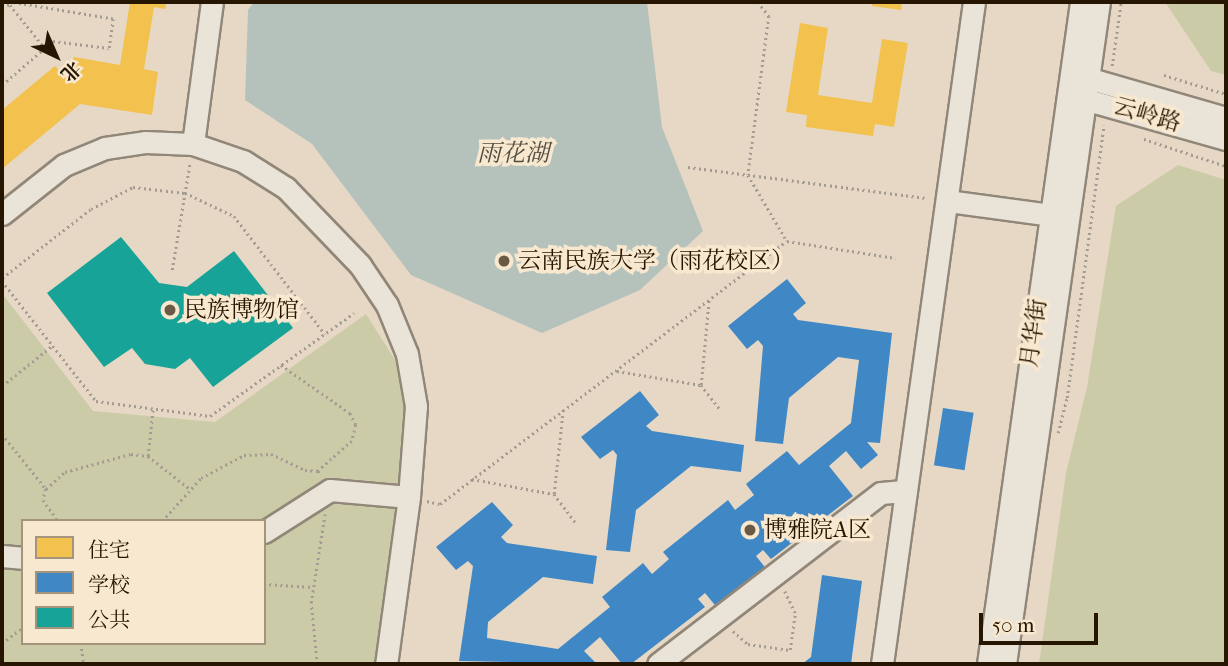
<!DOCTYPE html>
<html>
<head>
<meta charset="utf-8">
<style>
	body { margin:0 }
	#map { position:relative; width:1228px; height:666px; overflow:hidden; background:#e6d8c4; font-family:"IM FELL French Canon","Noto Serif SC",serif }
	div>[style] { position:absolute }
	[style*='--x'] { left:calc(var(--x)*1px); top:calc(var(--y)*1px); width:calc(var(--w)*1px); rotate:calc(var(--a)*1deg) }
	.green>* { inset:0; background:#cccba8 }
	.water>* { inset:0; background:#b5c2bc }
	.homes>* { inset:0; background:#f2c14e }
	.schools>* { inset:0; background:#3f88c5; transform-origin:0 0 }
	.public>* { inset:0; background:#17a398 }
	.path>* { height:2.5px; margin-top:-1.25px; transform-origin:0; background:repeating-linear-gradient(90deg,#a39c92 0 2px,transparent 0 5.5px) }
	.roads { filter:drop-shadow(2px 0 #918779) drop-shadow(-2px 0 #918779) drop-shadow(0 2px #918779) drop-shadow(0 -2px #918779) }
	.minor>* { height:21px; margin:-10.5px; padding:0 10.5px; transform-origin:10.5px; border-radius:10.5px; background:#eae3d8 }
	.dots>* { width:19px; height:19px; translate:-50% -50%; box-sizing:border-box; border:4px solid #f8e8cf; border-radius:50% }
	span { translate:-50% -50%; white-space:nowrap; text-align:center; line-height:1.15; -webkit-text-stroke:7px #f8e8cf; paint-order:stroke }
	.street-label { font-size:23px; color:#261500 }
	.poi-label { font-size:23px; color:#261500 }
	.left { translate:0 -50%; text-align:left }
	.water-label { font-size:24px; color:#514e40; font-style:italic }
	.frame { position:absolute; inset:0; border:4px solid #261500; pointer-events:none }
	.legend { position:absolute; left:21px; top:519px; width:245px; height:126px; box-sizing:border-box; background:#f8e8cf; border:2px solid #a4947c; margin:0; padding:9px 12px; list-style:none; font-size:21px; color:#261500 }
	.legend li { display:flex; align-items:center; gap:14px; height:35px }
	.legend b { width:35px; border:2px solid #a4947c }
	.north { position:absolute; left:21px; top:21px; width:70px; height:70px; -webkit-text-stroke:5px #f8e8cf; paint-order:stroke; rotate:136deg; font-size:19px; font-weight:700; line-height:28px; text-align:center; color:#261500 }
	.north::after { content:''; display:block; margin:auto; width:24px; height:32px; background:#261500; clip-path:polygon(50% 0,100% 100%,50% 72%,0 100%) }
	.scale { position:absolute; left:979px; top:613px; width:119px; height:32px; box-sizing:border-box; border:4px solid #261500; border-top:0; padding-left:9px; font-size:21px; line-height:24px; white-space:nowrap; color:#261500; -webkit-text-stroke:5px #f8e8cf; paint-order:stroke }
</style>
</head>
<body>
<div id="map">
	<div class="green">
		<i style="clip-path:polygon(1165px 2px,1226px 2px,1226px 75px,1211px 71px)"></i>
		<i style="clip-path:polygon(1178px 165px,1226px 180px,1226px 664px,1039px 664px,1066px 473px,1087px 387px,1116px 206px)"></i>
		<i style="clip-path:polygon(evenodd,4px 296px,93px 411px,215px 422px,366px 314px,397px 363px,409px 399px,410px 443px,378px 664px,2px 664px,4px 296px,23px 521px,264px 521px,264px 643px,23px 643px,23px 521px)"></i>
	</div>
	<div class="water">
		<i style="clip-path:polygon(254px 2px,647px 2px,662px 127px,703px 231px,640px 290px,542px 333px,411px 275px,312px 144px,245px 100px,248px 10px)"></i>
	</div>
	<div class="homes">
		<i style="clip-path:polygon(130px 2px,167px 2px,165px 9px,154px 7px,144px 69px,158px 72px,152px 115px,80px 104px,2px 169px,2px 110px,55px 66px,65px 77px,74px 57px,120px 65px)"></i>
		<i style="clip-path:polygon(872px 2px,902px 2px,901px 10px,872px 6px)"></i>
		<i style="clip-path:polygon(800px 23px,828px 28px,818px 95px,872px 103px,882px 39px,908px 43px,894px 127px,875px 124px,873px 136px,806px 127px,807px 115px,786px 112px)"></i>
	</div>
	<div class="schools">
		<i style="clip-path:polygon(787px 279px,806px 303px,793px 314px,798px 320px,892px 333px,880px 443px,867px 442px,878px 455px,861px 469px,846px 451px,829px 466px,853px 496px,771px 559px,763px 550px,756px 556px,768px 571px,719px 610px,705px 593px,698px 599px,705px 607px,631px 664px,622px 664px,600px 637px,584px 651px,597px 664px,459px 661px,473px 566px,468px 561px,456px 570px,436px 547px,492px 502px,513px 525px,501px 537px,507px 543px,597px 556px,593px 584px,543px 577px,488px 622px,487px 638px,558px 649px,610px 607px,602px 597px,643px 563px,652px 574px,669px 559px,663px 552px,728px 500px,735px 510px,754px 495px,746px 484px,787px 451px,799px 465px,851px 423px,859px 360px,838px 357px,789px 398px,783px 444px,755px 441px,763px 346px,758px 340px,747px 349px,728px 326px)"></i>
		<i style="clip-path:polygon(640px 391px,659px 415px,646px 426px,652px 431px,744px 445px,741px 472px,691px 466px,636px 510px,630px 552px,606px 550px,617px 455px,613px 450px,600px 459px,581px 437px)"></i>
		<i style="left:943px;top:408px;width:31px;height:58px;rotate:9deg"></i>
		<i style="clip-path:polygon(822px 575px,862px 581px,851px 664px,802px 664px,811px 657px)"></i>
	</div>
	<div class="public">
		<i style="clip-path:polygon(121px 237px,159px 283px,187px 287px,234px 251px,293px 328px,213px 387px,190px 358px,175px 369px,145px 364px,132px 348px,104px 367px,47px 293px)"></i>
	</div>
	<div class="path">
		<i style="--x:758;--y:2;--w:18;--a:52"></i>
		<i style="--x:769;--y:16;--w:160;--a:97.5"></i>
		<i style="--x:748;--y:175;--w:77;--a:59.4"></i>
		<i style="--x:787;--y:241;--w:110;--a:8.9"></i>
		<i style="--x:2;--y:3;--w:8;--a:14"></i>
		<i style="--x:10;--y:5;--w:54;--a:51"></i>
		<i style="--x:1112;--y:66;--w:65;--a:-82"></i>
		<i style="--x:1164;--y:75;--w:65;--a:17"></i>
		<i style="--x:2;--y:85;--w:67;--a:-40.8"></i>
		<i style="--x:53;--y:41;--w:56;--a:7.1"></i>
		<i style="--x:109;--y:48;--w:29;--a:-82"></i>
		<i style="--x:113;--y:19;--w:104;--a:-170.6"></i>
		<i style="--x:1144;--y:139;--w:86;--a:18.2"></i>
		<i style="--x:688;--y:167;--w:242;--a:7.4"></i>
		<i style="--x:172;--y:270;--w:109;--a:-80.5"></i>
		<i style="--x:2;--y:278;--w:113;--a:-37.8"></i>
		<i style="--x:91;--y:209;--w:47;--a:-27.6"></i>
		<i style="--x:133;--y:187;--w:52;--a:6.6"></i>
		<i style="--x:185;--y:193;--w:54;--a:25.1"></i>
		<i style="--x:234;--y:216;--w:149;--a:52.4"></i>
		<i style="--x:2;--y:281;--w:152;--a:51.9"></i>
		<i style="--x:96;--y:401;--w:115;--a:7.5"></i>
		<i style="--x:210;--y:416;--w:177;--a:-35.6"></i>
		<i style="--x:281;--y:365;--w:84;--a:34.8"></i>
		<i style="--x:350;--y:413;--w:13;--a:63"></i>
		<i style="--x:356;--y:425;--w:16;--a:104"></i>
		<i style="--x:352;--y:441;--w:45;--a:138.6"></i>
		<i style="--x:318;--y:471;--w:5;--a:53"></i>
		<i style="--x:617;--y:371;--w:85;--a:9.5"></i>
		<i style="--x:701;--y:385;--w:86;--a:-84.7"></i>
		<i style="--x:701;--y:385;--w:33;--a:52"></i>
		<i style="--x:2;--y:386;--w:65;--a:-38.8"></i>
		<i style="--x:1058;--y:433;--w:36;--a:-76"></i>
		<i style="--x:1067;--y:398;--w:275;--a:-82.3"></i>
		<i style="--x:2;--y:434;--w:70;--a:51.3"></i>
		<i style="--x:46;--y:489;--w:11;--a:105"></i>
		<i style="--x:43;--y:500;--w:26;--a:54"></i>
		<i style="--x:148;--y:456;--w:48;--a:-84.1"></i>
		<i style="--x:472;--y:479;--w:83;--a:10.4"></i>
		<i style="--x:554;--y:494;--w:84;--a:-83.9"></i>
		<i style="--x:46;--y:489;--w:25;--a:-42"></i>
		<i style="--x:65;--y:472;--w:68;--a:-15.3"></i>
		<i style="--x:131;--y:454;--w:17;--a:7"></i>
		<i style="--x:148;--y:456;--w:53;--a:38.2"></i>
		<i style="--x:554;--y:494;--w:35;--a:53"></i>
		<i style="--x:427;--y:501;--w:13;--a:13"></i>
		<i style="--x:440;--y:504;--w:435;--a:-37.2"></i>
		<i style="--x:162;--y:521;--w:58;--a:-47.8"></i>
		<i style="--x:201;--y:478;--w:49;--a:-28.1"></i>
		<i style="--x:244;--y:455;--w:27;--a:-2"></i>
		<i style="--x:271;--y:454;--w:38;--a:25"></i>
		<i style="--x:305;--y:470;--w:13;--a:4"></i>
		<i style="--x:264;--y:584;--w:49;--a:3.5"></i>
		<i style="--x:733;--y:631;--w:20;--a:41"></i>
		<i style="--x:748;--y:644;--w:42;--a:8.1"></i>
		<i style="--x:790;--y:650;--w:37;--a:-82"></i>
		<i style="--x:795;--y:613;--w:25;--a:-116"></i>
		<i style="--x:2;--y:638;--w:4;--a:27"></i>
		<i style="--x:6;--y:640;--w:21;--a:-37"></i>
		<i style="--x:81;--y:643;--w:21;--a:82"></i>
		<i style="--x:317;--y:664;--w:61;--a:-95.6"></i>
		<i style="--x:311;--y:603;--w:90;--a:-81.1"></i>
	</div>
	<div class="roads">
		<div class="minor">
			<i style="--x:1077;--y:75;--w:155;--a:16.1"></i>
			<i style="--x:1073;--y:96;--w:159;--a:15.7"></i>
			<i style="--x:193;--y:144;--w:143;--a:-82.4"></i>
			<i style="--x:948;--y:201;--w:104;--a:7.7"></i>
			<i style="--x:2;--y:214;--w:79;--a:-38.3"></i>
			<i style="--x:64;--y:165;--w:44;--a:-22.5"></i>
			<i style="--x:105;--y:148;--w:40;--a:-8.5"></i>
			<i style="--x:145;--y:142;--w:48;--a:2.4"></i>
			<i style="--x:193;--y:144;--w:53;--a:18.8"></i>
			<i style="--x:243;--y:161;--w:51;--a:32.1"></i>
			<i style="--x:286;--y:188;--w:107;--a:46.1"></i>
			<i style="--x:360;--y:265;--w:48;--a:56"></i>
			<i style="--x:387;--y:305;--w:53;--a:67.8"></i>
			<i style="--x:407;--y:354;--w:53;--a:80.2"></i>
			<i style="--x:416;--y:406;--w:91;--a:94.4"></i>
			<i style="--x:409;--y:497;--w:169;--a:97.8"></i>
			<i style="--x:264;--y:532;--w:78;--a:-32.5"></i>
			<i style="--x:330;--y:490;--w:79;--a:5.1"></i>
			<i style="--x:2;--y:556;--w:21;--a:5"></i>
			<i style="--x:658;--y:664;--w:281;--a:-37.5"></i>
			<i style="--x:881;--y:493;--w:25;--a:-5"></i>
			<i style="--x:882;--y:664;--w:668;--a:-82.09"></i>
			<i style="--x:988;--y:664;--w:669;--a:-82"></i>
			<i style="--x:1005;--y:664;--w:669;--a:-81.92"></i>
		</div>
	</div>
	<div class="dots">
		<i style="left:504px;top:261px;background:#695945"></i>
		<i style="left:170px;top:310px;background:#695945"></i>
		<i style="left:750px;top:530px;background:#695945"></i>
	</div>
	<div class="street-label">
		<span style="left:1147px;top:115px;rotate:16deg">云岭路</span>
		<span style="left:1034px;top:333px;rotate:-82deg">月华街</span>
	</div>
	<div class="poi-label">
		<span class="left" style="left:518px;top:261px">云南民族大学（雨花校区）</span>
		<span class="left" style="left:184px;top:310px">民族博物馆</span>
		<span class="left" style="left:764px;top:530px">博雅院A区</span>
	</div>
	<div class="water-label">
		<span style="left:513px;top:154px">雨花湖</span>
	</div>
	<div class="frame"></div>
	<ul class="legend">
	<li><b style="height:19px;background:#f2c14e"></b>住宅</li>
	<li><b style="height:19px;background:#3f88c5"></b>学校</li>
	<li><b style="height:19px;background:#17a398"></b>公共</li>
	</ul>
	<div class="north">北</div>
	<div class="scale">50 m</div>
</div>
</body>
</html>
